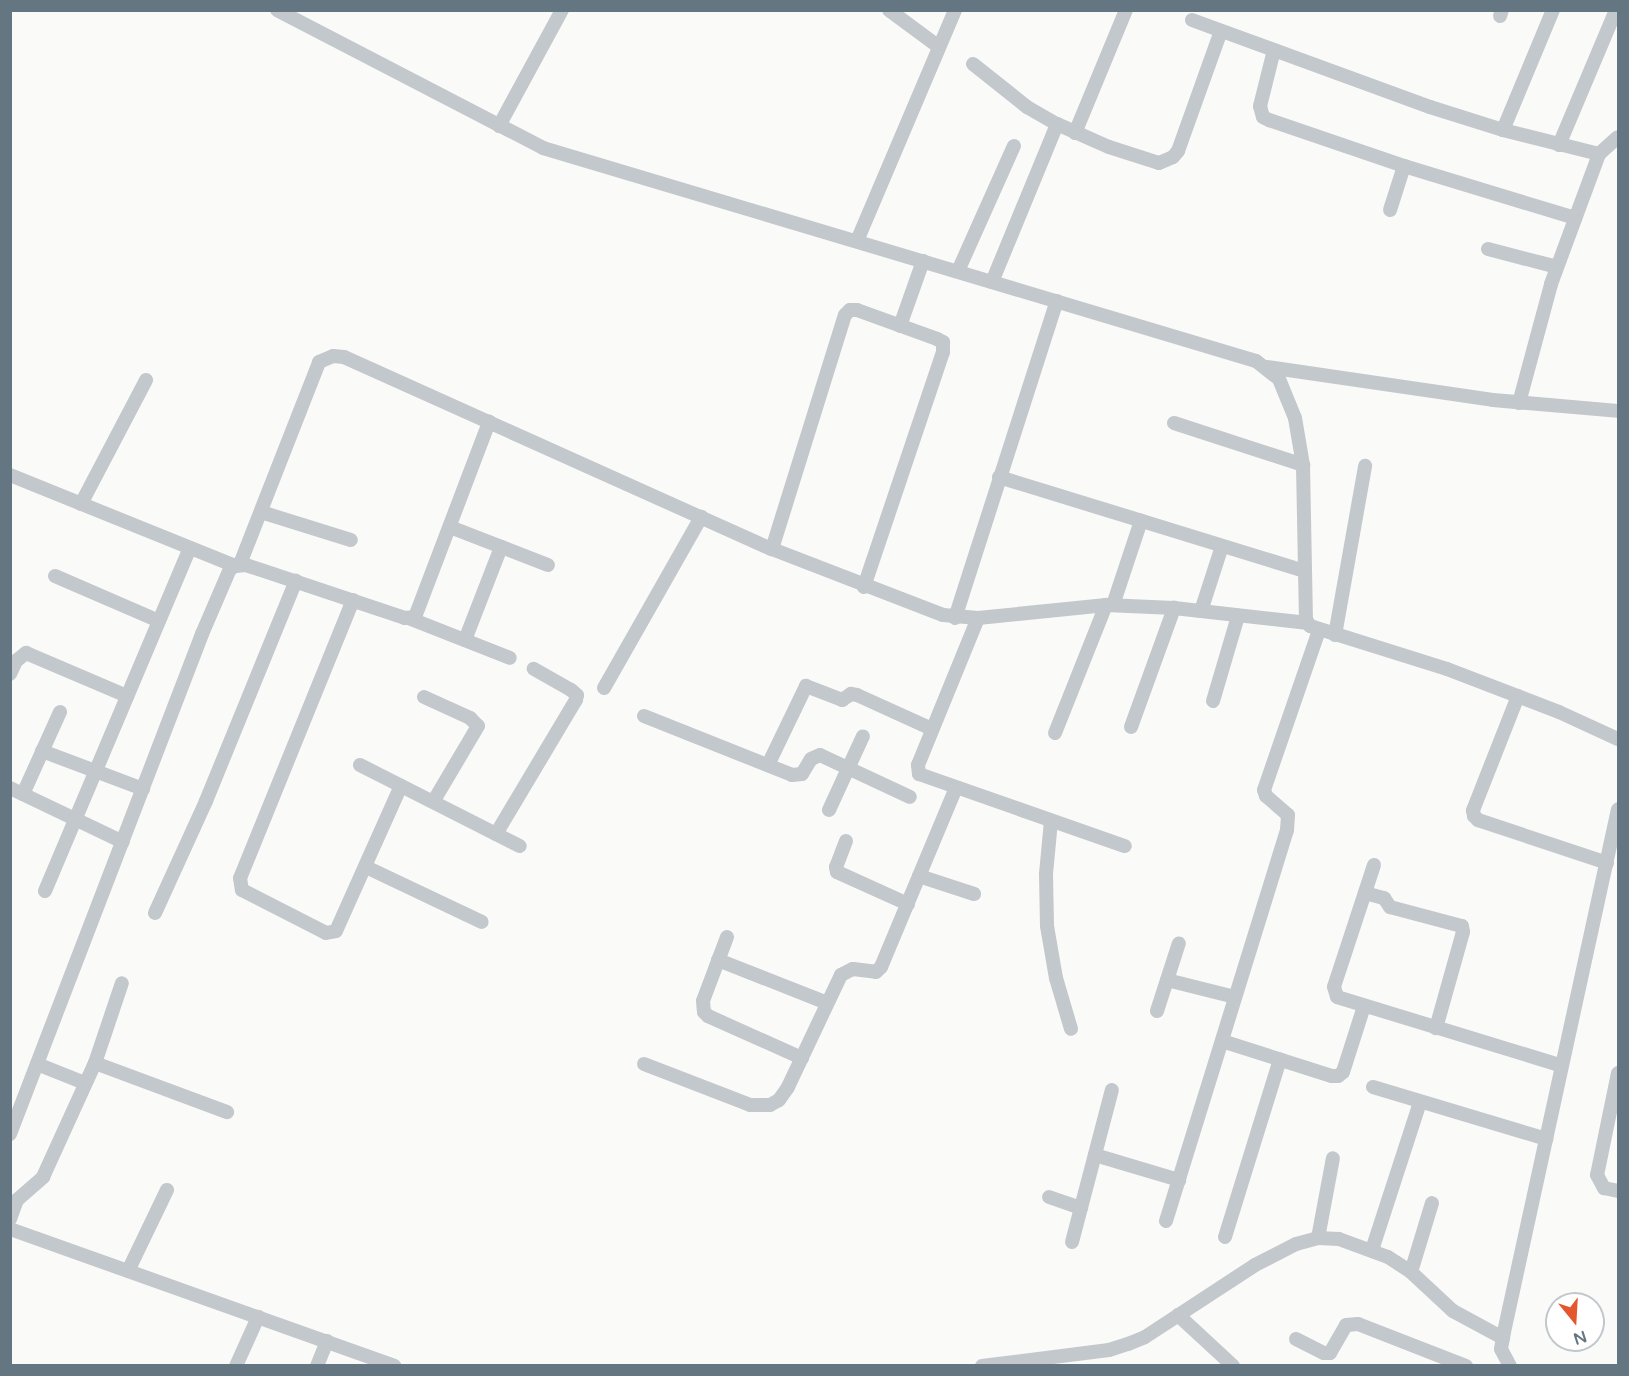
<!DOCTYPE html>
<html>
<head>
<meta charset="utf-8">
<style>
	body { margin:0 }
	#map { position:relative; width:1629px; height:1376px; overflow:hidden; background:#fafaf8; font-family:"Varela Round",sans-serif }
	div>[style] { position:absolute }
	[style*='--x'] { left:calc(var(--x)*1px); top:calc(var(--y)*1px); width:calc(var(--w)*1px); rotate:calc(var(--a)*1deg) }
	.minor>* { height:14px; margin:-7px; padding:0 7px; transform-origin:7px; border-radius:7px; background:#c3c8cc }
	span { translate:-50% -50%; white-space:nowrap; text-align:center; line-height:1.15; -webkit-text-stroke:6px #fff; paint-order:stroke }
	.frame { position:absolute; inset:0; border:12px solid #657683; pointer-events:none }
	.north { position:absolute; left:1545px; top:1292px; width:60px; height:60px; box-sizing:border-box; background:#fff; border:2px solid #c1c8cd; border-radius:50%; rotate:162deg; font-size:16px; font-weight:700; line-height:24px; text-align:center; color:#657683 }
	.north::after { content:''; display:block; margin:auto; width:21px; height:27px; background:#e4572e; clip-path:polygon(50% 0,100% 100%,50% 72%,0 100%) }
</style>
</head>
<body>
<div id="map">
	<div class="minor">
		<i style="--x:277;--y:10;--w:300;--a:27.4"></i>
		<i style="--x:543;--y:148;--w:744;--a:16.63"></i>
		<i style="--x:1256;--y:361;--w:29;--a:38"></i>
		<i style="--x:1279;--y:379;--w:42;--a:67.7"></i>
		<i style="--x:1295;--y:418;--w:48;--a:80.3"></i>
		<i style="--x:1303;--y:465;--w:155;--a:88.9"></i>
		<i style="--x:1306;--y:620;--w:7;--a:56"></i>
		<i style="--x:1310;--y:626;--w:144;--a:17.4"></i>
		<i style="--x:1447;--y:669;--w:120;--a:21"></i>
		<i style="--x:1559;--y:712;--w:65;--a:24.6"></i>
		<i style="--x:889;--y:10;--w:62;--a:36.5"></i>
		<i style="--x:1500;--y:16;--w:6;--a:-72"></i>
		<i style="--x:1192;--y:20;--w:253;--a:20.1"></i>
		<i style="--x:1430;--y:107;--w:77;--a:17.5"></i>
		<i style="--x:1503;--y:130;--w:99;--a:14"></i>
		<i style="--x:1274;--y:50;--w:58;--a:104"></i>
		<i style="--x:1260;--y:106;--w:11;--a:75"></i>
		<i style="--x:1263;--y:117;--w:7;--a:27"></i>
		<i style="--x:1269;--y:120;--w:143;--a:18.8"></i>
		<i style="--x:1404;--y:166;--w:179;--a:16.9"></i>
		<i style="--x:973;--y:64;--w:69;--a:38.5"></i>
		<i style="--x:1027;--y:107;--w:34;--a:30"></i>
		<i style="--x:1057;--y:124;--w:57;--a:23.9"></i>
		<i style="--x:1109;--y:147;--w:52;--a:17.7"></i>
		<i style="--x:1159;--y:163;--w:15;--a:-23"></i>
		<i style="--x:1173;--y:157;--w:8;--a:-50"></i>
		<i style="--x:1178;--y:151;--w:127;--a:-70.3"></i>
		<i style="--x:499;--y:126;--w:132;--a:-61.5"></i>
		<i style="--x:1503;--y:130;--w:130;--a:-67.4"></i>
		<i style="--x:1075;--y:133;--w:133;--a:-67.5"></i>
		<i style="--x:1559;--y:145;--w:147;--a:-67.1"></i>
		<i style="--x:1390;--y:210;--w:46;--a:-72.3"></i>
		<i style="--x:857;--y:241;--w:251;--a:-67"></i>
		<i style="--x:1488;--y:249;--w:71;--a:14.6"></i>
		<i style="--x:958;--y:271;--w:137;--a:-65.9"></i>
		<i style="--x:992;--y:282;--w:171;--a:-67.6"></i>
		<i style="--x:900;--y:326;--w:69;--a:-70.5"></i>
		<i style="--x:1267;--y:367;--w:228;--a:8.3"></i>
		<i style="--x:1493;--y:400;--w:125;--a:5"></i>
		<i style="--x:1519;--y:403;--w:123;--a:-74.9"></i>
		<i style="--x:1551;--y:284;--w:139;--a:-69.7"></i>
		<i style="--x:1599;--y:154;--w:25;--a:-42"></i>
		<i style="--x:1174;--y:423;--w:136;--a:18"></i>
		<i style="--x:10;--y:475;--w:243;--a:22"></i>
		<i style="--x:999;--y:477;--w:320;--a:17.1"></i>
		<i style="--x:81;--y:504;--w:140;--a:-62.3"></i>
		<i style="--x:261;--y:512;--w:94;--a:17.3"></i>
		<i style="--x:450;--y:527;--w:105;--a:21.2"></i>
		<i style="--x:772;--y:549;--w:245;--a:-72.7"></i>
		<i style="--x:845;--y:315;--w:7;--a:-45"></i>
		<i style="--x:850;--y:310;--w:7;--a:0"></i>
		<i style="--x:857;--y:310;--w:85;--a:19.9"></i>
		<i style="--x:937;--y:339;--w:7;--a:27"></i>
		<i style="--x:943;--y:342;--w:10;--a:90"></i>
		<i style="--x:943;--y:352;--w:248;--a:108.6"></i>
		<i style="--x:240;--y:564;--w:217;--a:-68.6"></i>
		<i style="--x:319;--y:362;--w:15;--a:-23"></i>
		<i style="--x:333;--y:356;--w:11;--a:5"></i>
		<i style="--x:344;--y:357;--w:469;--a:24.2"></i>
		<i style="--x:772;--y:549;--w:183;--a:21.1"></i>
		<i style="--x:943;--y:615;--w:35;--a:5"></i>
		<i style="--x:978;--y:618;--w:129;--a:-5.8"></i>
		<i style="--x:1106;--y:605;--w:68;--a:2.5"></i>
		<i style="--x:1174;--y:608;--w:135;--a:6.4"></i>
		<i style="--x:55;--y:576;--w:113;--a:23.4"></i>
		<i style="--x:353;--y:600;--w:300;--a:112.1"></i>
		<i style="--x:240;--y:878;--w:12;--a:81"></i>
		<i style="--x:242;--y:890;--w:94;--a:27.1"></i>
		<i style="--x:326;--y:933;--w:10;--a:-11"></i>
		<i style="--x:336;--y:931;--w:159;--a:-65.9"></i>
		<i style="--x:1113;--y:605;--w:89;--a:-71.6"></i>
		<i style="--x:1201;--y:611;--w:68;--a:-72.1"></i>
		<i style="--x:955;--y:618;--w:333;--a:-72.2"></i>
		<i style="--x:978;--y:618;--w:159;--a:112.2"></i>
		<i style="--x:918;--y:765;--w:9;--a:84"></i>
		<i style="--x:919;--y:774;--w:218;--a:19.3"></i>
		<i style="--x:411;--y:619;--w:106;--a:21.5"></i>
		<i style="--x:1335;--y:635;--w:172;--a:-79.9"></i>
		<i style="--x:465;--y:640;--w:100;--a:-68.8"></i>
		<i style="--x:10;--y:674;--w:14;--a:-65"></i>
		<i style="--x:16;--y:661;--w:13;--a:-39"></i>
		<i style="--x:26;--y:653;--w:110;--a:23.1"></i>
		<i style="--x:604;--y:688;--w:197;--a:-60.4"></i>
		<i style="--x:1518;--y:696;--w:123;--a:111.5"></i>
		<i style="--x:1473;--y:810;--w:6;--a:81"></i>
		<i style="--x:1474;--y:816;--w:6;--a:45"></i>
		<i style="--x:1478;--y:820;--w:136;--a:18.4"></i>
		<i style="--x:424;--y:697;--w:51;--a:24.5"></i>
		<i style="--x:470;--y:718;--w:11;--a:45"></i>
		<i style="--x:478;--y:726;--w:88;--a:120.6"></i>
		<i style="--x:1213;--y:701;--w:89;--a:-73.6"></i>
		<i style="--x:644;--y:716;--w:159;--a:21.7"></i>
		<i style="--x:792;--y:775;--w:10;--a:-6"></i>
		<i style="--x:802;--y:774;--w:17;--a:-59"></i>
		<i style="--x:811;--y:759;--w:10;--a:-24"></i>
		<i style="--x:820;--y:755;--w:99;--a:25"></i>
		<i style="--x:1131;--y:727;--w:127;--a:-70.1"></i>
		<i style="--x:1055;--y:733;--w:138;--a:-68.3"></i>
		<i style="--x:42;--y:751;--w:108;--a:20.6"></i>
		<i style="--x:360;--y:765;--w:179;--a:26.9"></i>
		<i style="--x:768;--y:765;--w:88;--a:-64.3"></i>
		<i style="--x:806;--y:686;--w:39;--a:21"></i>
		<i style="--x:842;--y:700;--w:11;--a:-34"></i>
		<i style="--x:851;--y:694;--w:6;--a:9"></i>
		<i style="--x:857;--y:695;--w:82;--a:24.4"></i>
		<i style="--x:10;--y:788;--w:125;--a:25.5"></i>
		<i style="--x:23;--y:794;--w:90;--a:-65.7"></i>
		<i style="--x:829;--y:810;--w:81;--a:-65.3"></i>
		<i style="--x:1051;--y:821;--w:53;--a:95.4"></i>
		<i style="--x:1046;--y:874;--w:52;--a:88.9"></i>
		<i style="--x:1047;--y:926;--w:53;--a:80.2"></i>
		<i style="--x:1056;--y:978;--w:53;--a:73.6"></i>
		<i style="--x:496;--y:834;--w:156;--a:-59.2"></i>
		<i style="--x:576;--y:700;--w:5;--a:-79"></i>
		<i style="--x:577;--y:695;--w:8;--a:-140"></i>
		<i style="--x:571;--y:690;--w:43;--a:-150.4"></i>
		<i style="--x:846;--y:841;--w:28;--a:111"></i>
		<i style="--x:836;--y:867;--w:5;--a:79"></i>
		<i style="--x:837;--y:872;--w:78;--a:24.3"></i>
		<i style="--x:1374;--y:865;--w:128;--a:108.2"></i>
		<i style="--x:1334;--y:987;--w:10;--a:73"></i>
		<i style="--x:1337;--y:997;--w:235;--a:17"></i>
		<i style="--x:366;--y:867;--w:128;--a:25.4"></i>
		<i style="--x:919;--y:876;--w:58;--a:18.1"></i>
		<i style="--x:45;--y:891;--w:372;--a:-67.1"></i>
		<i style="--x:1365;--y:893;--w:20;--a:15"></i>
		<i style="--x:1384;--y:898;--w:11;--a:56"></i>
		<i style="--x:1390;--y:907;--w:74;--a:14.8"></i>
		<i style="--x:1462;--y:926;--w:6;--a:81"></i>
		<i style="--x:1463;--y:932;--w:100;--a:105.7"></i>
		<i style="--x:155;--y:913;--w:123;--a:-65.5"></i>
		<i style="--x:206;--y:801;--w:238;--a:-67.8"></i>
		<i style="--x:727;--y:937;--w:68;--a:110.6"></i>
		<i style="--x:703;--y:1001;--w:11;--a:85"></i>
		<i style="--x:704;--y:1012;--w:6;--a:45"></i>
		<i style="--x:708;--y:1016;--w:103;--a:24.1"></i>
		<i style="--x:718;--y:960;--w:117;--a:21.5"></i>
		<i style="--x:1167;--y:980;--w:70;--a:14"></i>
		<i style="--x:1157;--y:1011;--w:71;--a:-72.1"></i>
		<i style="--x:1222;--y:1041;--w:115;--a:17.7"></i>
		<i style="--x:1332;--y:1076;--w:6;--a:0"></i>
		<i style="--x:1338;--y:1076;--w:6;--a:-39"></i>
		<i style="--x:1343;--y:1072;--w:69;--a:-72.3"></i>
		<i style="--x:95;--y:1063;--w:84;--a:-71.4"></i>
		<i style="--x:37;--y:1064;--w:52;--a:21.6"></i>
		<i style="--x:644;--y:1064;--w:114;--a:21.1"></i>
		<i style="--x:750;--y:1105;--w:20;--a:0"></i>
		<i style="--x:770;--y:1105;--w:10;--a:-29"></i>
		<i style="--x:779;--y:1100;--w:16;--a:-55"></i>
		<i style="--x:788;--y:1087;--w:124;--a:-64.7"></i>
		<i style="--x:841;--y:975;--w:13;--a:-27"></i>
		<i style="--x:853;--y:969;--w:23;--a:7"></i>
		<i style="--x:876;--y:972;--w:7;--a:-45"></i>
		<i style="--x:881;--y:967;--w:194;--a:-67.3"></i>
		<i style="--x:1618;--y:1073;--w:104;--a:101.6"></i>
		<i style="--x:1597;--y:1175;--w:15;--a:62"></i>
		<i style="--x:1604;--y:1188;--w:14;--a:12"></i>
		<i style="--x:1373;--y:1087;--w:181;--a:16.7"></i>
		<i style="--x:10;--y:1134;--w:536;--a:-68.99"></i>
		<i style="--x:202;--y:634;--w:71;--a:-66.7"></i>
		<i style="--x:230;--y:569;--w:6;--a:-31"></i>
		<i style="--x:235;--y:566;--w:11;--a:-5"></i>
		<i style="--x:246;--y:565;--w:168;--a:18.4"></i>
		<i style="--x:405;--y:618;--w:10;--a:-6"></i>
		<i style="--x:415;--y:617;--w:209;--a:-69.2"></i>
		<i style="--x:1095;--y:1155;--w:88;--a:16.6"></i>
		<i style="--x:1049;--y:1197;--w:34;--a:19"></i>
		<i style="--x:10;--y:1219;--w:20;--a:-70"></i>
		<i style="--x:17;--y:1200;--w:35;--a:-41"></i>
		<i style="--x:43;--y:1177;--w:125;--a:-65.5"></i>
		<i style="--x:95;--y:1063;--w:141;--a:20.4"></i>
		<i style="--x:1166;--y:1221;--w:409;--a:-72.8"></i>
		<i style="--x:1287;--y:830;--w:15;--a:-86"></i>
		<i style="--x:1288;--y:815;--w:29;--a:-139"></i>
		<i style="--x:1266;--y:796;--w:6;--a:-108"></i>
		<i style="--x:1264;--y:790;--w:169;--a:-71"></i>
		<i style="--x:10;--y:1229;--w:408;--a:19.6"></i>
		<i style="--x:1225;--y:1237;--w:186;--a:-72.8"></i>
		<i style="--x:1318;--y:1238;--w:81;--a:-79.4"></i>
		<i style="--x:1072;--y:1242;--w:157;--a:-75.3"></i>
		<i style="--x:1372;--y:1250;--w:156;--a:-72"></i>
		<i style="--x:128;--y:1271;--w:90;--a:-64.3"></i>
		<i style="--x:1411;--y:1272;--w:72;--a:-73.1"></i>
		<i style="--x:1178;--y:1315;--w:75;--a:42.8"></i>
		<i style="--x:1296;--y:1339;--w:31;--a:27"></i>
		<i style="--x:1324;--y:1353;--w:6;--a:0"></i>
		<i style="--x:1330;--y:1353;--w:32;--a:-60"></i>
		<i style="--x:1346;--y:1325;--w:12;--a:-5"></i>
		<i style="--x:1358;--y:1324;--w:116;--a:21.3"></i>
		<i style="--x:236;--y:1366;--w:54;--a:-65.8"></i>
		<i style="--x:317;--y:1366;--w:27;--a:-68"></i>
		<i style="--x:982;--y:1366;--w:128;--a:-7.2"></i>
		<i style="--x:1109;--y:1350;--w:20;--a:-18"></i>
		<i style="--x:1128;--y:1344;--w:18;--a:-22"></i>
		<i style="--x:1145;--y:1337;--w:131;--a:-33.2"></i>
		<i style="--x:1255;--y:1265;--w:46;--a:-27.1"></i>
		<i style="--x:1296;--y:1244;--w:23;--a:-15"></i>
		<i style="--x:1318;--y:1238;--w:21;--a:3"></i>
		<i style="--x:1339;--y:1239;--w:52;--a:20.2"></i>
		<i style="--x:1388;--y:1257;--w:27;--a:33"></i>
		<i style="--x:1411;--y:1272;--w:57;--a:42.9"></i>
		<i style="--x:1453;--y:1311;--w:57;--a:28.4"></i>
		<i style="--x:1510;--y:1366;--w:19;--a:-118"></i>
		<i style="--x:1501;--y:1349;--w:17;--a:-80"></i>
		<i style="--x:1504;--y:1332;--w:535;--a:-77.7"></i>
	</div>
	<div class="frame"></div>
	<div class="north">N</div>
</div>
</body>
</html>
